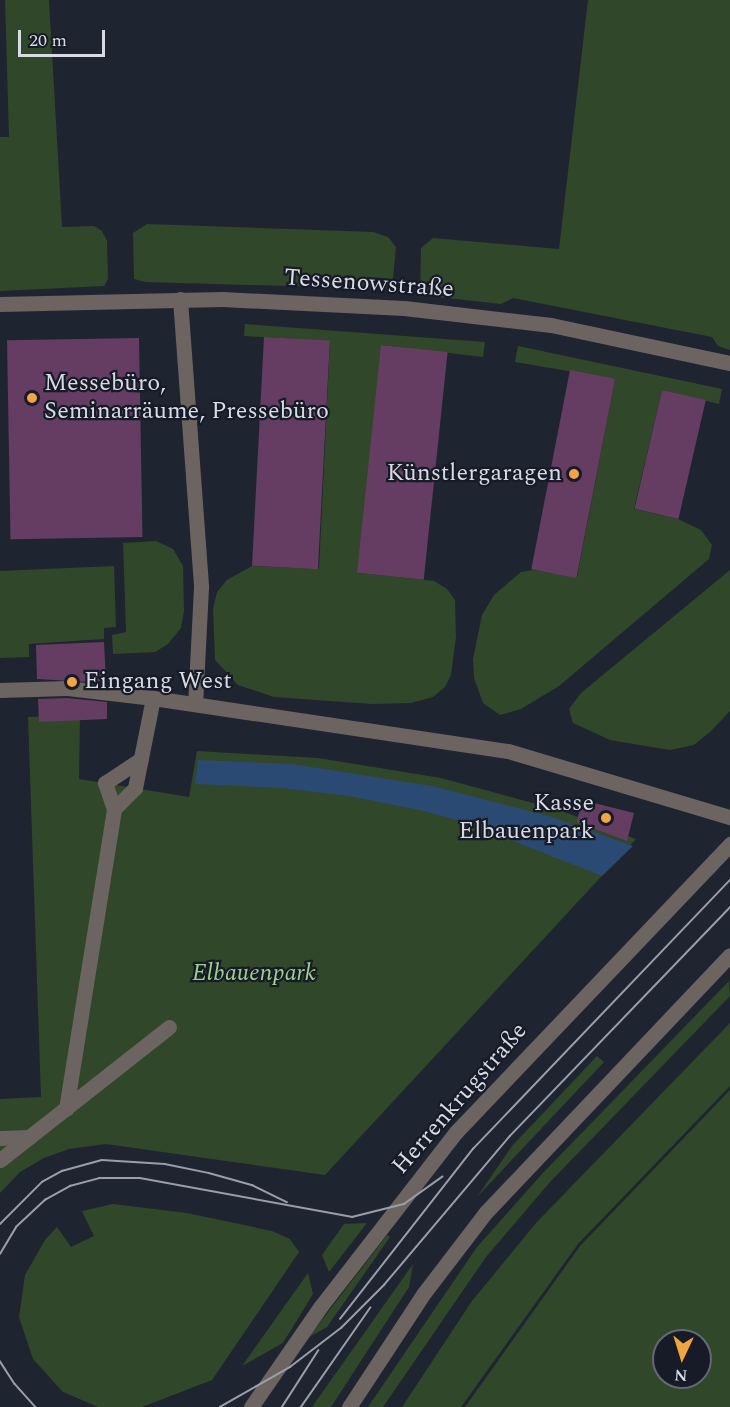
<!DOCTYPE html>
<html>
<head>
<meta charset="utf-8">
<style>
	body { margin:0 }
	#map { position:relative; width:730px; height:1407px; overflow:hidden; background:#1f2431; font-family:Spectral,serif }
	div>[style] { position:absolute }
	[style*='--x'] { left:calc(var(--x)*1px); top:calc(var(--y)*1px); width:calc(var(--w)*1px); rotate:calc(var(--a)*1deg) }
	.green>* { inset:0; background:#314729 }
	.water>* { inset:0; background:#2b4a73 }
	.building>* { inset:0; background:#653d62; transform-origin:0 0 }
	.minor>* { height:15px; margin:-7.5px; padding:0 7.5px; transform-origin:7.5px; border-radius:7.5px; background:#6c6461 }
	.tram>* { height:1.5px; margin:-0.75px; padding:0 0.75px; transform-origin:0.75px; border-radius:0.75px; background:#9a9ea8 }
	.dots>* { width:16px; height:16px; translate:-50% -50%; box-sizing:border-box; border:3px solid #161b27; border-radius:50% }
	span { translate:-50% -50%; white-space:nowrap; text-align:center; line-height:1.15; -webkit-text-stroke:4.5px #161b27; paint-order:stroke }
	.street-label { font-size:24px; color:#d7dbe3 }
	.poi-label { font-size:24px; color:#d7dbe3 }
	.left { translate:0 -50%; text-align:left }
	.right { translate:-100% -50%; text-align:right }
	.park-label { font-size:24px; color:#9dd08b; font-style:italic }
	.north { position:absolute; left:652px; top:1329px; width:60px; height:60px; box-sizing:border-box; background:#161b27; border:2px solid #636872; border-radius:50%; rotate:184deg; font-size:16px; font-weight:700; line-height:24px; text-align:center; color:#d7dbe3 }
	.north::after { content:''; display:block; margin:auto; width:21px; height:27px; background:#f3a442; clip-path:polygon(50% 0,100% 100%,50% 72%,0 100%) }
	.scale { position:absolute; left:18px; top:30px; width:87px; height:27px; box-sizing:border-box; border:3px solid #d7dbe3; border-top:0; padding-left:8px; font-size:18px; line-height:21px; white-space:nowrap; color:#d7dbe3; -webkit-text-stroke:4px #161b27; paint-order:stroke }
</style>
</head>
<body>
<div id="map">
	<div class="green">
		<i style="clip-path:polygon(5px 0,49px 0,62px 227px,94px 226px,102px 231px,107px 241px,108px 279px,104px 286px,0 291px,0 137px,9px 137px)"></i>
		<i style="clip-path:polygon(588px 0,730px 0,730px 350px,718px 346px,712px 337px,513px 298px,501px 304px,420px 295px,421px 248px,433px 238px,559px 249px)"></i>
		<i style="clip-path:polygon(147px 224px,373px 232px,388px 237px,396px 247px,392px 289px,146px 282px,134px 279px,133px 233px)"></i>
		<i style="clip-path:polygon(245px 324px,485px 342px,483px 357px,382px 345px,360px 573px,434px 581px,447px 589px,455px 600px,456px 637px,451px 675px,445px 687px,433px 697px,411px 703px,371px 704px,274px 697px,238px 685px,215px 660px,213px 609px,217px 592px,227px 580px,252px 566px,319px 569px,330px 341px,244px 336px)"></i>
		<i style="clip-path:polygon(518px 346px,722px 389px,719px 404px,662px 390px,634px 509px,678px 519px,701px 530px,712px 545px,709px 559px,559px 686px,521px 709px,500px 715px,483px 703px,474px 678px,473px 659px,482px 615px,494px 595px,521px 572px,533px 570px,577px 577px,615px 379px,515px 362px)"></i>
		<i style="clip-path:polygon(156px 541px,173px 549px,183px 566px,184px 611px,181px 628px,168px 644px,155px 652px,113px 654px,112px 635px,126px 632px,123px 543px)"></i>
		<i style="clip-path:polygon(114px 566px,116px 627px,104px 628px,104px 639px,29px 644px,29px 657px,0 658px,0 571px)"></i>
		<i style="clip-path:polygon(730px 570px,730px 711px,711px 731px,694px 745px,670px 750px,610px 740px,573px 723px,569px 709px,581px 693px)"></i>
		<i style="clip-path:polygon(80px 716px,79px 779px,189px 797px,197px 751px,318px 758px,441px 778px,562px 811px,636px 839px,325px 1175px,106px 1144px,69px 1149px,44px 1158px,20px 1172px,0 1193px,0 1099px,41px 1097px,28px 717px)"></i>
		<i style="clip-path:polygon(729px 981px,730px 996px,551px 1181px,486px 1257px,383px 1407px,368px 1407px,477px 1247px,542px 1174px)"></i>
		<i style="clip-path:polygon(730px 1023px,730px 1086px,578px 1244px,461px 1407px,402px 1407px,472px 1301px,536px 1223px)"></i>
		<i style="clip-path:polygon(597px 1056px,604px 1062px,477px 1197px,512px 1146px)"></i>
		<i style="clip-path:polygon(evenodd,730px 1090px,730px 1407px,465px 1407px,580px 1246px,730px 1090px,664px 1341px,700px 1341px,700px 1377px,664px 1377px,664px 1341px)"></i>
		<i style="clip-path:polygon(113px 1204px,187px 1213px,272px 1231px,290px 1239px,299px 1252px,212px 1380px,142px 1407px,98px 1407px,63px 1392px,33px 1359px,19px 1317px,25px 1275px,45px 1240px,57px 1227px,71px 1247px,94px 1236px,82px 1211px)"></i>
		<i style="clip-path:polygon(367px 1223px,329px 1272px,322px 1255px,344px 1224px)"></i>
		<i style="clip-path:polygon(387px 1235px,390px 1237px,327px 1327px,309px 1337px)"></i>
		<i style="clip-path:polygon(413px 1264px,409px 1287px,331px 1407px,312px 1407px)"></i>
		<i style="clip-path:polygon(308px 1273px,313px 1294px,283px 1343px,242px 1366px)"></i>
	</div>
	<div class="water">
		<i style="clip-path:polygon(198px 760px,292px 764px,432px 786px,549px 816px,633px 846px,602px 876px,470px 824px,424px 811px,349px 796px,281px 788px,195px 784px)"></i>
	</div>
	<div class="building">
		<i style="left:264px;top:337px;width:66px;height:229px;rotate:3deg"></i>
		<i style="left:139px;top:338px;width:199px;height:132px;rotate:89deg"></i>
		<i style="left:381px;top:345px;width:67px;height:229px;rotate:6deg"></i>
		<i style="left:570px;top:370px;width:46px;height:203px;rotate:11deg"></i>
		<i style="left:662px;top:390px;width:45px;height:122px;rotate:13deg"></i>
		<i style="clip-path:polygon(104px 642px,106px 683px,37px 679px,36px 645px)"></i>
		<i style="clip-path:polygon(67px 698px,107px 702px,107px 719px,39px 722px,38px 699px)"></i>
		<i style="clip-path:polygon(582px 800px,634px 813px,627px 841px,577px 822px)"></i>
	</div>
	<div class="minor">
		<i style="--x:180;--y:299;--w:289;--a:85.8"></i>
		<i style="--x:201;--y:587;--w:117;--a:92.9"></i>
		<i style="--x:0;--y:304;--w:222;--a:-1.3"></i>
		<i style="--x:222;--y:299;--w:182;--a:2.8"></i>
		<i style="--x:404;--y:308;--w:148;--a:6.6"></i>
		<i style="--x:551;--y:325;--w:183;--a:12"></i>
		<i style="--x:0;--y:690;--w:67;--a:-1.7"></i>
		<i style="--x:67;--y:688;--w:87;--a:6.6"></i>
		<i style="--x:153;--y:698;--w:359;--a:8.5"></i>
		<i style="--x:508;--y:751;--w:232;--a:16.6"></i>
		<i style="--x:114;--y:809;--w:30;--a:-45"></i>
		<i style="--x:135;--y:788;--w:92;--a:-78.7"></i>
		<i style="--x:66;--y:1109;--w:304;--a:-80.9"></i>
		<i style="--x:114;--y:809;--w:28;--a:-109"></i>
		<i style="--x:105;--y:783;--w:43;--a:-33.7"></i>
		<i style="--x:0;--y:1138;--w:30;--a:-2"></i>
		<i style="--x:0;--y:1160;--w:215;--a:-38.2"></i>
		<i style="--x:251;--y:1407;--w:123;--a:-55.3"></i>
		<i style="--x:321;--y:1306;--w:220;--a:-52.2"></i>
		<i style="--x:456;--y:1132;--w:398;--a:-46.4"></i>
		<i style="--x:349;--y:1407;--w:136;--a:-56.7"></i>
		<i style="--x:424;--y:1293;--w:102;--a:-52.6"></i>
		<i style="--x:486;--y:1212;--w:354;--a:-46.5"></i>
	</div>
	<div class="tram">
		<i style="--x:0;--y:1224;--w:59;--a:-45"></i>
		<i style="--x:42;--y:1182;--w:23;--a:-29"></i>
		<i style="--x:62;--y:1171;--w:41;--a:-15.4"></i>
		<i style="--x:102;--y:1160;--w:63;--a:3.6"></i>
		<i style="--x:165;--y:1164;--w:45;--a:11.6"></i>
		<i style="--x:209;--y:1173;--w:45;--a:15.6"></i>
		<i style="--x:252;--y:1185;--w:39;--a:26"></i>
		<i style="--x:0;--y:1254;--w:31;--a:-59"></i>
		<i style="--x:16;--y:1227;--w:40;--a:-43"></i>
		<i style="--x:45;--y:1200;--w:29;--a:-29"></i>
		<i style="--x:70;--y:1186;--w:30;--a:-15"></i>
		<i style="--x:99;--y:1178;--w:41;--a:0"></i>
		<i style="--x:140;--y:1178;--w:216;--a:10.4"></i>
		<i style="--x:352;--y:1217;--w:54;--a:-14"></i>
		<i style="--x:404;--y:1204;--w:47;--a:-35.4"></i>
		<i style="--x:340;--y:1319;--w:216;--a:-52"></i>
		<i style="--x:473;--y:1149;--w:372;--a:-46.3"></i>
		<i style="--x:0;--y:1361;--w:27;--a:57"></i>
		<i style="--x:15;--y:1384;--w:31;--a:48"></i>
		<i style="--x:220;--y:1407;--w:81;--a:-29.7"></i>
		<i style="--x:290;--y:1367;--w:64;--a:-37.4"></i>
		<i style="--x:341;--y:1328;--w:61;--a:-45"></i>
		<i style="--x:384;--y:1285;--w:195;--a:-49.8"></i>
		<i style="--x:510;--y:1136;--w:318;--a:-46.1"></i>
		<i style="--x:282;--y:1407;--w:67;--a:-57.3"></i>
		<i style="--x:301;--y:1407;--w:121;--a:-55.1"></i>
	</div>
	<div class="dots">
		<i style="left:32px;top:398px;background:#f3a442"></i>
		<i style="left:574px;top:474px;background:#f3a442"></i>
		<i style="left:72px;top:682px;background:#f3a442"></i>
		<i style="left:606px;top:818px;background:#f3a442"></i>
	</div>
	<div class="street-label">
		<span style="left:369px;top:284px;rotate:4deg">Tessenowstraße</span>
		<span style="left:460px;top:1099px;rotate:-49deg">Herrenkrugstraße</span>
	</div>
	<div class="poi-label">
		<span class="left" style="left:44px;top:398px">Messebüro,<br>Seminarräume, Pressebüro</span>
		<span class="right" style="left:562px;top:474px">Künstlergaragen</span>
		<span class="left" style="left:84px;top:682px">Eingang West</span>
		<span class="right" style="left:594px;top:818px">Kasse<br>Elbauenpark</span>
	</div>
	<div class="park-label">
		<span style="left:254px;top:974px">Elbauenpark</span>
	</div>
	<div class="north">N</div>
	<div class="scale">20 m</div>
</div>
</body>
</html>
